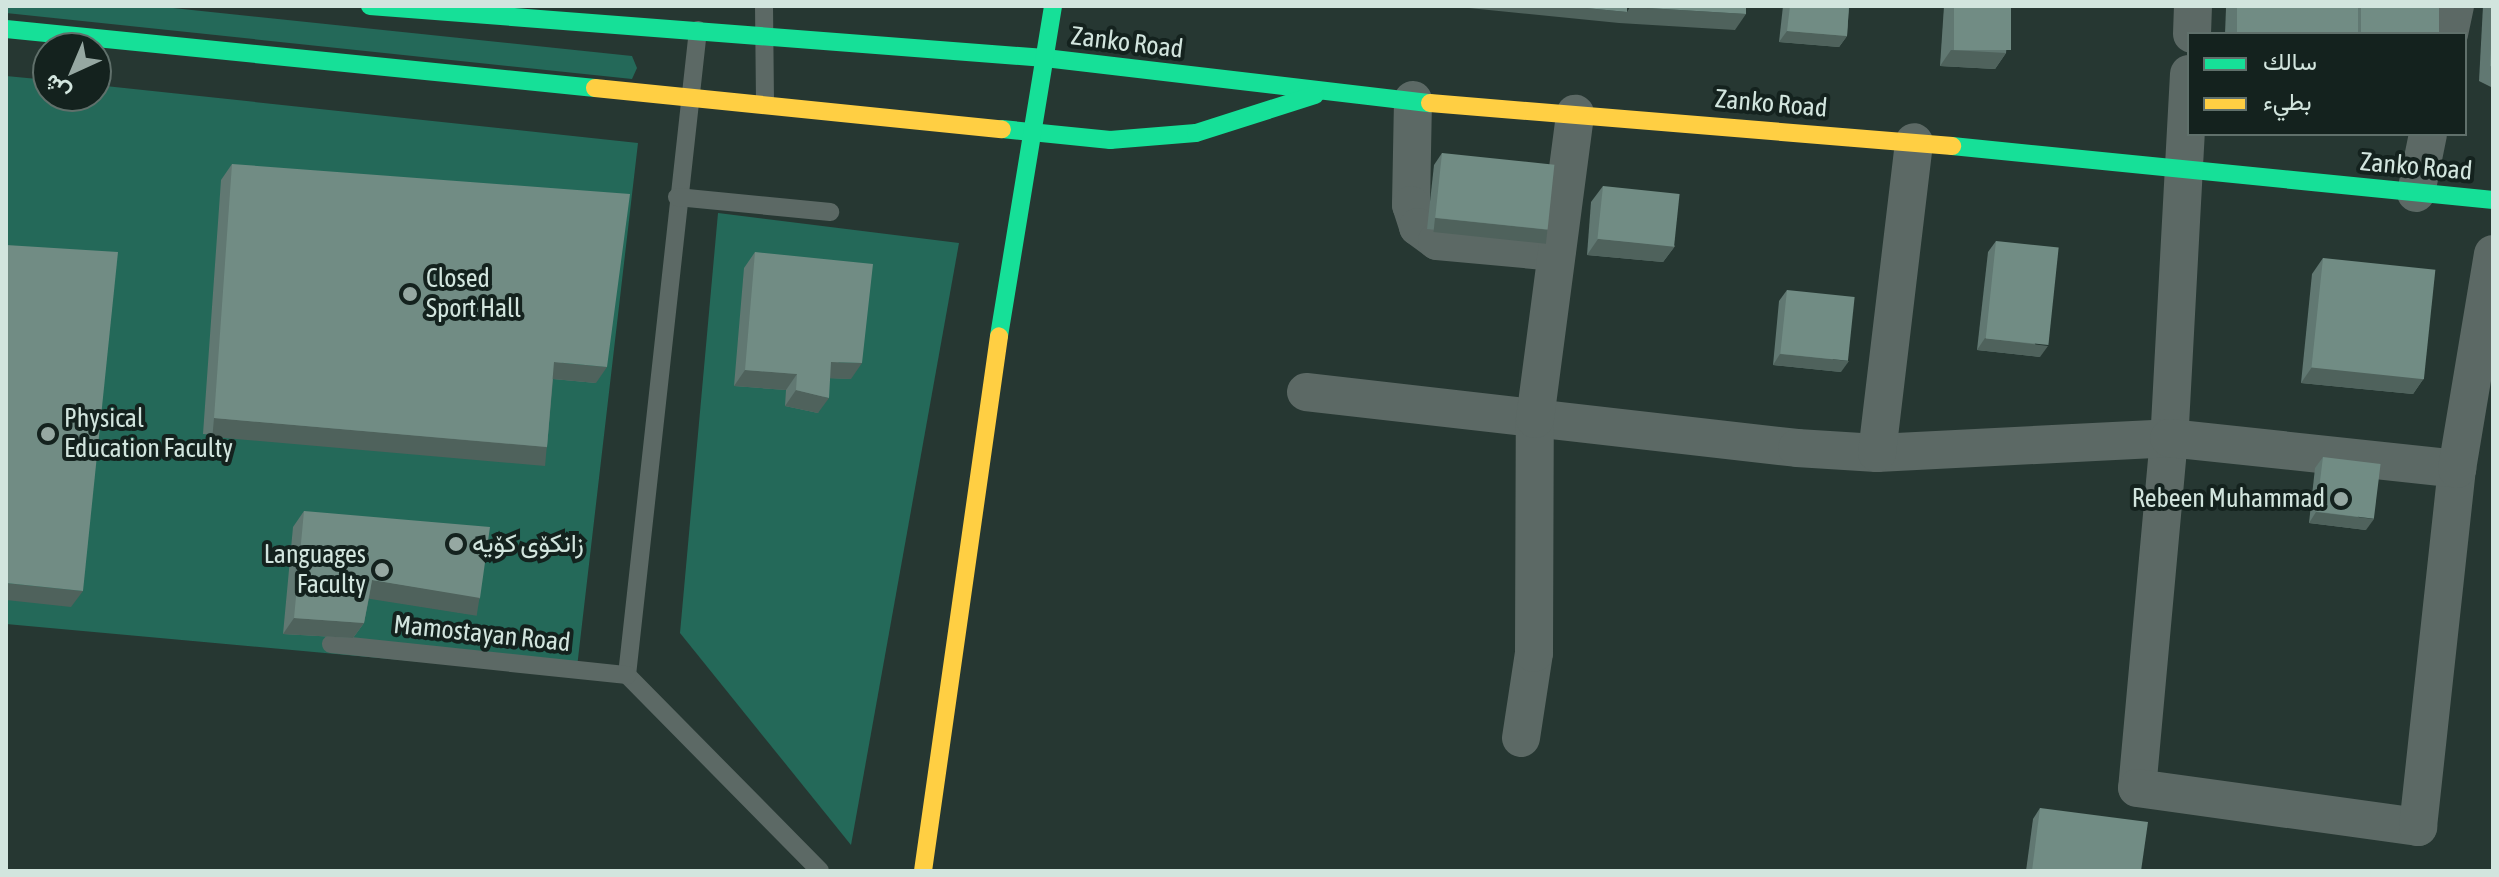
<!DOCTYPE html>
<html>
<head>
<meta charset="utf-8">
<style>
	body { margin:0 }
	#map { position:relative; width:2499px; height:877px; overflow:hidden; background:#263732; font-family:"Asap Condensed",Vazirmatn,sans-serif }
	div>[style] { position:absolute }
	[style*='--x'] { left:calc(var(--x)*1px); top:calc(var(--y)*1px); width:calc(var(--w)*1px); rotate:calc(var(--a)*1deg) }
	.green>* { inset:0; background:#246959 }
	.lane>* { height:18px; margin:-9px; padding:0 9px; transform-origin:9px; border-radius:9px; background:#5c6965 }
	.street>* { height:38px; margin:-19px; padding:0 19px; transform-origin:19px; border-radius:19px; background:#5c6965 }
	.fast>* { height:18px; margin:-9px; padding:0 9px; transform-origin:9px; border-radius:9px; background:#16e098 }
	.slow>* { height:18px; margin:-9px; padding:0 9px; transform-origin:9px; border-radius:9px; background:#ffcf43 }
	.wall>* { inset:0; background:#617872 }
	.shaded-wall>* { inset:0; background:#4f625c; transform-origin:0 0 }
	.building>* { inset:0; background:#718c84; transform-origin:0 0 }
	.dots>* { width:22px; height:22px; translate:-50% -50%; box-sizing:border-box; border:4px solid #14221e; border-radius:50% }
	span { translate:-50% -50%; white-space:nowrap; text-align:center; line-height:1.15; -webkit-text-stroke:8px #14221e; paint-order:stroke }
	.street-label { font-size:26px; color:#d2e5de }
	.poi-label { font-size:26px; color:#d2e5de }
	.left { translate:0 -50%; text-align:left }
	.right { translate:-100% -50%; text-align:right }
	.frame { position:absolute; inset:0; border:8px solid #d2e5de; pointer-events:none }
	.legend { position:absolute; left:2187px; top:32px; width:280px; height:104px; box-sizing:border-box; background:#14221e; border:2px solid #60706b; margin:0; padding:10px 14px; list-style:none; font-size:24px; color:#d2e5de }
	.legend li { display:flex; align-items:center; gap:16px; height:40px }
	.legend b { width:40px; border:2px solid #60706b }
	.north { position:absolute; left:32px; top:32px; width:80px; height:80px; box-sizing:border-box; background:#14221e; border:2px solid #60706b; border-radius:50%; rotate:224deg; font-size:22px; font-weight:700; line-height:32px; text-align:center; color:#d2e5de }
	.north::after { content:''; display:block; margin:auto; width:28px; height:36px; background:#96a8a2; clip-path:polygon(50% 0,100% 100%,50% 72%,0 100%) }
</style>
</head>
<body>
<div id="map">
	<div class="green">
		<i style="clip-path:polygon(6px 6px,154px 6px,632px 56px,637px 68px,632px 79px,6px 13px)"></i>
		<i style="clip-path:polygon(6px 76px,48px 80px,48px 96px,96px 96px,96px 85px,638px 143px,576px 676px,6px 624px)"></i>
		<i style="clip-path:polygon(718px 213px,959px 243px,851px 845px,680px 633px)"></i>
	</div>
	<div class="lane">
		<i style="--x:764;--y:6;--w:96;--a:89.4"></i>
		<i style="--x:698;--y:30;--w:649;--a:96.28"></i>
		<i style="--x:627;--y:675;--w:275;--a:45.4"></i>
		<i style="--x:677;--y:197;--w:154;--a:5.6"></i>
		<i style="--x:331;--y:644;--w:298;--a:6"></i>
	</div>
	<div class="street">
		<i style="--x:2192;--y:34;--w:28;--a:-88"></i>
		<i style="--x:2449;--y:34;--w:29;--a:-78"></i>
		<i style="--x:2189;--y:74;--w:365;--a:93.1"></i>
		<i style="--x:2169;--y:438;--w:351;--a:95.2"></i>
		<i style="--x:2137;--y:788;--w:284;--a:7.9"></i>
		<i style="--x:2418;--y:827;--w:360;--a:-83.8"></i>
		<i style="--x:1413;--y:100;--w:105;--a:91.1"></i>
		<i style="--x:1411;--y:205;--w:23;--a:72"></i>
		<i style="--x:1418;--y:227;--w:24;--a:36"></i>
		<i style="--x:1437;--y:241;--w:120;--a:5.3"></i>
		<i style="--x:2416;--y:193;--w:60;--a:-78.5"></i>
		<i style="--x:1306;--y:392;--w:494;--a:6.5"></i>
		<i style="--x:1797;--y:448;--w:80;--a:3.6"></i>
		<i style="--x:1877;--y:453;--w:292;--a:-2.9"></i>
		<i style="--x:2169;--y:438;--w:290;--a:6.1"></i>
		<i style="--x:2457;--y:469;--w:218;--a:-80.5"></i>
		<i style="--x:1877;--y:453;--w:313;--a:-83.2"></i>
		<i style="--x:1521;--y:738;--w:86;--a:-81.3"></i>
		<i style="--x:1534;--y:653;--w:234;--a:-89.8"></i>
		<i style="--x:1535;--y:419;--w:308;--a:-82.5"></i>
	</div>
	<div class="fast">
		<i style="--x:370;--y:6;--w:677;--a:4.41"></i>
		<i style="--x:1045;--y:58;--w:388;--a:6.7"></i>
		<i style="--x:6;--y:29;--w:592;--a:5.72"></i>
		<i style="--x:1002;--y:129;--w:109;--a:5.8"></i>
		<i style="--x:1110;--y:140;--w:86;--a:-4.7"></i>
		<i style="--x:1196;--y:133;--w:125;--a:-17.7"></i>
		<i style="--x:1952;--y:146;--w:544;--a:5.7"></i>
		<i style="--x:999;--y:336;--w:334;--a:-80.7"></i>
	</div>
	<div class="slow">
		<i style="--x:595;--y:88;--w:409;--a:5.8"></i>
		<i style="--x:1430;--y:103;--w:524;--a:4.71"></i>
		<i style="--x:923;--y:871;--w:540;--a:-81.91"></i>
	</div>
	<div class="wall">
		<i style="clip-path:polygon(1783px 6px,1849px 6px,1847px 36px,1839px 47px,1779px 42px)"></i>
		<i style="clip-path:polygon(1944px 6px,2011px 6px,2006px 53px,1995px 69px,1940px 66px)"></i>
		<i style="clip-path:polygon(2228px 6px,2439px 6px,2436px 34px,2225px 34px,2226px 8px)"></i>
		<i style="clip-path:polygon(2483px 6px,2493px 6px,2493px 88px,2479px 81px)"></i>
		<i style="clip-path:polygon(1442px 153px,1547px 230px,1539px 241px,1427px 229px,1434px 165px)"></i>
		<i style="clip-path:polygon(232px 164px,596px 383px,553px 379px,547px 447px,536px 463px,203px 434px,221px 180px)"></i>
		<i style="clip-path:polygon(1603px 186px,1675px 246px,1663px 262px,1587px 255px,1591px 202px)"></i>
		<i style="clip-path:polygon(1996px 241px,2040px 357px,1977px 350px,1988px 252px)"></i>
		<i style="clip-path:polygon(755px 252px,851px 379px,830px 378px,818px 413px,785px 406px,786px 390px,734px 386px,744px 268px)"></i>
		<i style="clip-path:polygon(2323px 258px,2424px 378px,2413px 394px,2301px 383px,2312px 274px)"></i>
		<i style="clip-path:polygon(1787px 290px,1841px 372px,1773px 365px,1779px 301px)"></i>
		<i style="clip-path:polygon(2323px 457px,2366px 530px,2309px 523px,2315px 468px)"></i>
		<i style="clip-path:polygon(304px 511px,480px 598px,469px 614px,369px 598px,364px 623px,353px 638px,283px 634px,293px 527px)"></i>
		<i style="clip-path:polygon(2040px 808px,2141px 871px,2026px 871px,2033px 819px)"></i>
	</div>
	<div class="shaded-wall">
		<i style="clip-path:polygon(1436px 6px,1470px 6px,1469px 8px)"></i>
		<i style="clip-path:polygon(1470px 6px,1565px 6px,1627px 12px,1630px 7px,1746px 14px,1735px 30px,1619px 23px,1469px 8px)"></i>
		<i style="clip-path:polygon(1787px 31px,1847px 36px,1839px 47px,1779px 42px)"></i>
		<i style="clip-path:polygon(1951px 50px,2006px 53px,1995px 69px,1940px 66px)"></i>
		<i style="left:1435px;top:218px;width:113px;height:14px;rotate:6deg"></i>
		<i style="clip-path:polygon(1598px 239px,1675px 246px,1663px 262px,1587px 255px)"></i>
		<i style="clip-path:polygon(1985px 338px,2048px 346px,2040px 357px,1977px 350px)"></i>
		<i style="clip-path:polygon(1780px 354px,1849px 361px,1841px 372px,1773px 365px)"></i>
		<i style="clip-path:polygon(554px 362px,607px 367px,596px 383px,543px 378px)"></i>
		<i style="clip-path:polygon(831px 362px,862px 363px,851px 379px,820px 378px)"></i>
		<i style="clip-path:polygon(2312px 367px,2424px 378px,2413px 394px,2301px 383px)"></i>
		<i style="clip-path:polygon(745px 370px,797px 374px,786px 390px,734px 386px)"></i>
		<i style="clip-path:polygon(796px 390px,829px 398px,818px 413px,785px 406px)"></i>
		<i style="left:214px;top:418px;width:334px;height:19px;rotate:5deg"></i>
		<i style="clip-path:polygon(2316px 512px,2374px 519px,2366px 530px,2309px 523px)"></i>
		<i style="left:372px;top:580px;width:109px;height:19px;rotate:9deg"></i>
		<i style="clip-path:polygon(6px 583px,83px 591px,71px 607px,6px 600px)"></i>
		<i style="clip-path:polygon(294px 618px,364px 623px,353px 638px,283px 634px)"></i>
	</div>
	<div class="building">
		<i style="clip-path:polygon(1565px 6px,1627px 6px,1627px 12px)"></i>
		<i style="clip-path:polygon(1630px 6px,1746px 6px,1746px 14px,1630px 7px)"></i>
		<i style="clip-path:polygon(1790px 6px,1849px 6px,1847px 36px,1787px 31px)"></i>
		<i style="left:1954px;top:6px;width:57px;height:44px"></i>
		<i style="left:2237px;top:6px;width:121px;height:28px"></i>
		<i style="left:2361px;top:6px;width:78px;height:28px"></i>
		<i style="clip-path:polygon(2493px 12px,2493px 67px,2490px 66px)"></i>
		<i style="left:1442px;top:153px;width:113px;height:65px;rotate:6deg"></i>
		<i style="clip-path:polygon(232px 164px,630px 194px,607px 367px,554px 362px,547px 447px,214px 418px)"></i>
		<i style="left:1603px;top:186px;width:77px;height:53px;rotate:6deg"></i>
		<i style="left:1996px;top:241px;width:63px;height:98px;rotate:6deg"></i>
		<i style="clip-path:polygon(6px 245px,118px 252px,83px 591px,6px 583px)"></i>
		<i style="clip-path:polygon(755px 252px,873px 264px,862px 363px,831px 362px,829px 398px,796px 390px,797px 374px,745px 370px)"></i>
		<i style="left:2323px;top:258px;width:113px;height:110px;rotate:6deg"></i>
		<i style="left:1787px;top:290px;width:68px;height:64px;rotate:6deg"></i>
		<i style="left:2323px;top:457px;width:58px;height:55px;rotate:7deg"></i>
		<i style="clip-path:polygon(304px 511px,490px 527px,480px 598px,372px 580px,364px 623px,294px 618px)"></i>
		<i style="clip-path:polygon(2040px 808px,2148px 822px,2141px 871px,2032px 871px)"></i>
	</div>
	<div class="dots">
		<i style="left:410px;top:294px;background:#96a8a2"></i>
		<i style="left:48px;top:434px;background:#96a8a2"></i>
		<i style="left:2341px;top:499px;background:#96a8a2"></i>
		<i style="left:456px;top:544px;background:#96a8a2"></i>
		<i style="left:382px;top:570px;background:#96a8a2"></i>
	</div>
	<div class="street-label">
		<span style="left:1127px;top:43px;rotate:7deg">Zanko Road</span>
		<span style="left:1771px;top:104px;rotate:5deg">Zanko Road</span>
		<span style="left:2416px;top:167px;rotate:5deg">Zanko Road</span>
		<span style="left:482px;top:634px;rotate:6deg">Mamostayan Road</span>
	</div>
	<div class="poi-label">
		<span class="left" style="left:426px;top:294px">Closed<br>Sport Hall</span>
		<span class="left" style="left:64px;top:434px">Physical<br>Education Faculty</span>
		<span class="right" style="left:2325px;top:499px">Rebeen Muhammad</span>
		<span class="left" style="left:472px;top:544px">زانکۆی کۆیە</span>
		<span class="right" style="left:366px;top:570px">Languages<br>Faculty</span>
	</div>
	<div class="frame"></div>
	<ul class="legend">
	<li><b style="height:10px;background:#16e098"></b>سالك</li>
	<li><b style="height:10px;background:#ffcf43"></b>بطيء</li>
	</ul>
	<div class="north">ش</div>
</div>
</body>
</html>
